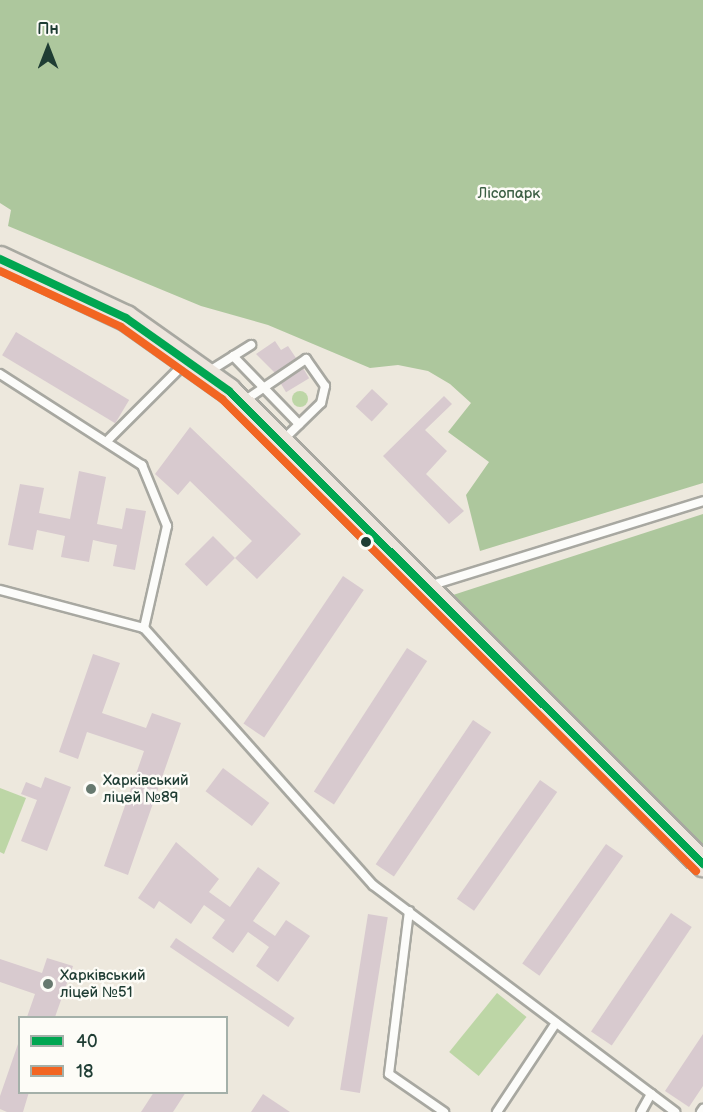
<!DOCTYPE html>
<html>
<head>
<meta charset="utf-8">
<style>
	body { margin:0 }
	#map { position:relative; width:703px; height:1112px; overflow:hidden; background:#ede8dd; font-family:"Balsamiq Sans",sans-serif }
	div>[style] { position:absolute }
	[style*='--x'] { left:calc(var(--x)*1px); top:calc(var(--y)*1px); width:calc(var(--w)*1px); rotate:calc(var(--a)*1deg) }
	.green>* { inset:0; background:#bdd6a6; transform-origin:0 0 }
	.round { border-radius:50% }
	.forest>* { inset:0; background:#adc79d }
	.building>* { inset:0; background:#d8cacf; transform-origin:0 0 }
	.roads { filter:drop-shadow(2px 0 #a8a8a1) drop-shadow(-2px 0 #a8a8a1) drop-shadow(0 2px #a8a8a1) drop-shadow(0 -2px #a8a8a1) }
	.service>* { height:8px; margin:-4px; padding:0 4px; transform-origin:4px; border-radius:4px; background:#fcfcfa }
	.primary>* { height:24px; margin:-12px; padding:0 12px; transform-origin:12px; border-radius:12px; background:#ede5dd }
	.bus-1>* { height:8px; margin:-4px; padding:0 4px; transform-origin:4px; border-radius:4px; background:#00a651 }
	.bus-2>* { height:8px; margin:-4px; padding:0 4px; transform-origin:4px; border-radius:4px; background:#f26522 }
	.dots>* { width:16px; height:16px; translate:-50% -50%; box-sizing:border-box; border:3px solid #fdfcf7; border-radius:50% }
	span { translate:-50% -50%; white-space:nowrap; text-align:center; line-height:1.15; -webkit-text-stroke:5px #fdfcf7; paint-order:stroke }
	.park-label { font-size:15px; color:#3d6045 }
	.poi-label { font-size:15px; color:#1f3d34 }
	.left { translate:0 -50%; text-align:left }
	.legend { position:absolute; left:18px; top:1016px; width:210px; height:78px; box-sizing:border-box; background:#fdfcf7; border:2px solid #a4b0a9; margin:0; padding:8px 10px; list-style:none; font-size:18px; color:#1f3d34 }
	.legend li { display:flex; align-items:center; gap:12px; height:30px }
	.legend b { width:30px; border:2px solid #a4b0a9 }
	.north { position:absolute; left:18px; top:18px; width:60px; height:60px; -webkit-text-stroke:4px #fdfcf7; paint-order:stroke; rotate:0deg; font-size:16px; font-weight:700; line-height:24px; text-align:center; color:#1f3d34 }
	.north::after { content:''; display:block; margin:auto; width:21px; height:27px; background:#1f3d34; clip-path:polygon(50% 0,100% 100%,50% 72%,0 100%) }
</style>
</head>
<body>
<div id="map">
	<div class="green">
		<i class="round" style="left:292px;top:391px;width:16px;height:16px"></i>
		<i style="clip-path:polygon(0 788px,26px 798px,4px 854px,0 852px)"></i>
		<i style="left:497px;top:993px;width:38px;height:76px;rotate:39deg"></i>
	</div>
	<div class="forest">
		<i style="clip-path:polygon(0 0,703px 0,703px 483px,480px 551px,466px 495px,489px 462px,448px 432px,471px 403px,450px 384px,428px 371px,398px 365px,370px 368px,268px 325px,201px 306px,8px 226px,11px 210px,0 203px)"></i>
		<i style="clip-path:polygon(703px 514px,703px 849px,453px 595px)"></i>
	</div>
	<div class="building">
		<i style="left:16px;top:332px;width:132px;height:27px;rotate:31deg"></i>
		<i style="clip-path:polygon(275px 341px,281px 350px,288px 346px,296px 358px,275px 373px,256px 354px)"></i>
		<i style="left:303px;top:368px;width:12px;height:27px;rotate:59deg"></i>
		<i style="left:372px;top:389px;width:22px;height:24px;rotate:43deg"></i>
		<i style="clip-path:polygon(444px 396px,452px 404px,425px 430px,447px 451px,426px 474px,464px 511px,449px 524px,383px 456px)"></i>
		<i style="clip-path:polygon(190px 427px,301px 534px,257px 579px,235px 558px,252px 541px,190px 481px,178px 495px,155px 474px)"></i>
		<i style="clip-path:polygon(79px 471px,106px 477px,97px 524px,122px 529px,126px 508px,146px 511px,135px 570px,113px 566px,117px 545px,106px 543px,93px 540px,89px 562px,61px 557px,65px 536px,37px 530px,33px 550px,8px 545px,20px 484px,44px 488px,39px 513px,70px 519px)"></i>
		<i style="left:213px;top:536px;width:31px;height:40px;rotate:45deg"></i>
		<i style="left:343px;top:576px;width:25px;height:178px;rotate:34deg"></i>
		<i style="left:407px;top:648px;width:24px;height:171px;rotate:33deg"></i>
		<i style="clip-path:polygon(93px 654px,120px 663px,102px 713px,146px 728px,152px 713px,181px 723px,128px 875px,104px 866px,144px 751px,87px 732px,78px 759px,59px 752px)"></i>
		<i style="left:473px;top:720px;width:22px;height:174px;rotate:34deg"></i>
		<i style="left:223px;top:768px;width:58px;height:29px;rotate:37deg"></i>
		<i style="clip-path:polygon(45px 777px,71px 787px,47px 851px,21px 841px,37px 800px,21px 794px,26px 782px,41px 788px)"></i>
		<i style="left:540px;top:780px;width:21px;height:145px;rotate:35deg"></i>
		<i style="clip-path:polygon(176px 842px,219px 879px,209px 892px,230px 907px,258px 867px,280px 883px,253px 921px,275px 936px,286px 920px,310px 936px,278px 982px,256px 966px,269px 947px,248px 932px,233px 953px,212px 938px,225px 920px,204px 905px,191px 924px,159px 901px,154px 909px,138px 898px)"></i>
		<i style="left:606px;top:844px;width:21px;height:146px;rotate:35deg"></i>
		<i style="left:671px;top:913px;width:25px;height:143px;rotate:34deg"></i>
		<i style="left:368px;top:914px;width:20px;height:178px;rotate:9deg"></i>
		<i style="left:176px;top:938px;width:143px;height:11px;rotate:34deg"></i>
		<i style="clip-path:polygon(47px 958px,73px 966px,55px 1017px,27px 1017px,35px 994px,0 982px,0 959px,42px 973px)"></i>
		<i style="clip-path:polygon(703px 1034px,703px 1086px,689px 1107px,665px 1091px)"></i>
		<i style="clip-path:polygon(18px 1044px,20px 1092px,29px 1092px,23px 1112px,7px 1112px,0 1109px,0 1096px)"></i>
		<i style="clip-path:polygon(154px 1092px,186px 1092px,173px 1112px,141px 1112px)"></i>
		<i style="clip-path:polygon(263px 1094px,290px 1112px,251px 1112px)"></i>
	</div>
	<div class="roads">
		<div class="service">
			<i style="--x:233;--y:356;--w:95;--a:45.9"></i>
			<i style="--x:208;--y:372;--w:51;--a:-32.1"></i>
			<i style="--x:0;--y:374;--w:169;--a:32.7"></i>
			<i style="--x:142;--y:465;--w:66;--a:67.7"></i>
			<i style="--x:167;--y:526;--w:105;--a:102.7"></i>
			<i style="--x:244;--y:401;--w:75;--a:-34.1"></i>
			<i style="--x:306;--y:359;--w:33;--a:55"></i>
			<i style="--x:325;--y:386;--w:17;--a:103"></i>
			<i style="--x:321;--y:403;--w:54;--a:135.7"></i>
			<i style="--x:109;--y:439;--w:106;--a:-45"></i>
			<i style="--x:429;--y:586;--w:287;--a:-17.2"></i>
			<i style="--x:0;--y:590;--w:149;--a:14.8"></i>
			<i style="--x:144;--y:628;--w:344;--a:48.3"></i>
			<i style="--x:373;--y:885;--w:378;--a:36.9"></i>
			<i style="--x:409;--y:911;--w:164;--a:97"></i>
			<i style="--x:389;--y:1074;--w:67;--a:34.6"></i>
			<i style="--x:497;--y:1112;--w:107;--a:-56.5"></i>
			<i style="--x:641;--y:1112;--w:21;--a:-61"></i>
			<i style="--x:701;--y:1112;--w:4;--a:-56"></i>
		</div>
		<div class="primary">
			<i style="--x:0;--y:259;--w:139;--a:25.1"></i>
			<i style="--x:126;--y:318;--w:126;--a:35.3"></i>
			<i style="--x:229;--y:391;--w:670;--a:44.94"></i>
		</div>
	</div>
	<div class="bus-1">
		<i style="--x:0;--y:259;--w:139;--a:25.1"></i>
		<i style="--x:126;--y:318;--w:126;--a:35.3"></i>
		<i style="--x:229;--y:391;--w:670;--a:44.94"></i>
	</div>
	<div class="bus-2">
		<i style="--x:0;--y:271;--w:133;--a:24.8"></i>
		<i style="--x:121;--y:327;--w:124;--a:35.5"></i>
		<i style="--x:222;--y:399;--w:669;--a:44.88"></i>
	</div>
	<div class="dots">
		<i style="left:366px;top:542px;background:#1f3d34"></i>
		<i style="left:91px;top:789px;background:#67796f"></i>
		<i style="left:48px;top:984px;background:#67796f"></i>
	</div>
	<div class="park-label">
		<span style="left:509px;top:194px">Лісопарк</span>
	</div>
	<div class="poi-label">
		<span class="left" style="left:103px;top:789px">Харківський<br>ліцей №89</span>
		<span class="left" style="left:60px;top:984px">Харківський<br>ліцей №51</span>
	</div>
	<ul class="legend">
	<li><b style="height:8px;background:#00a651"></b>40</li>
	<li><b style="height:8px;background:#f26522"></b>18</li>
	</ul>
	<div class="north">Пн</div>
</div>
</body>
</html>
